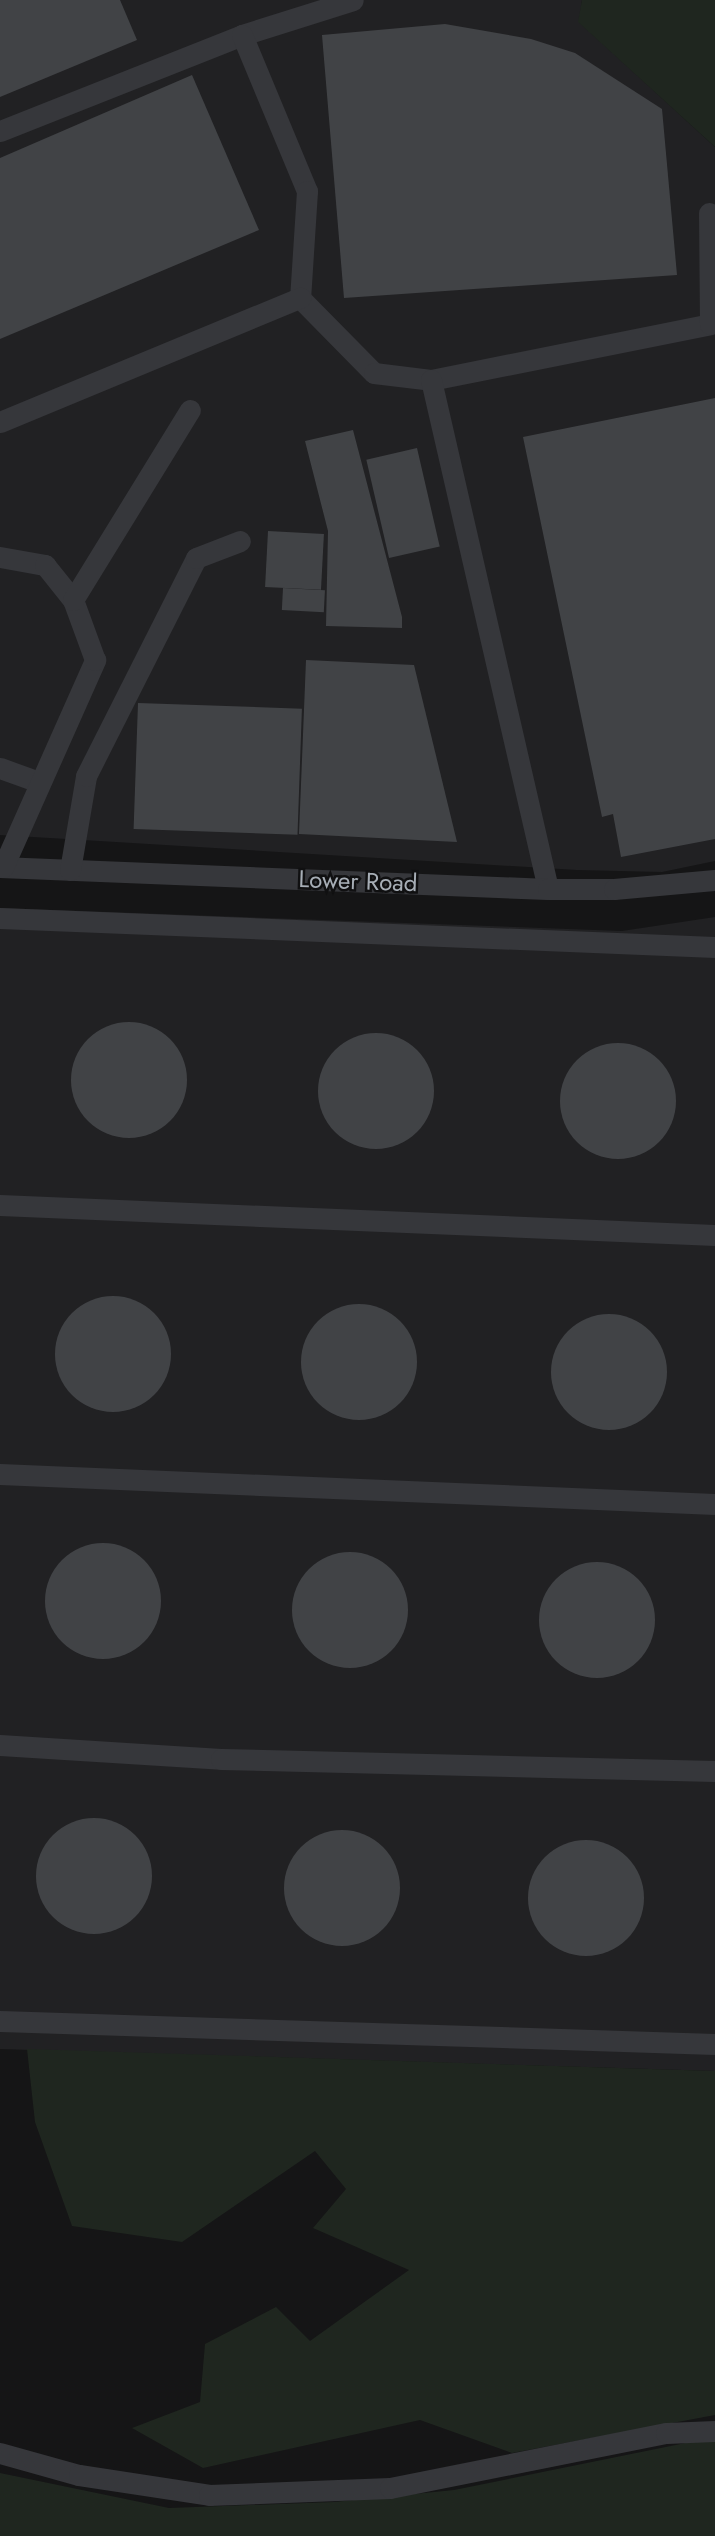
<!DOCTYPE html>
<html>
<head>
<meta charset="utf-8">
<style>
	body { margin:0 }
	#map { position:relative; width:715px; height:2536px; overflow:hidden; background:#151516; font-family:Jost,sans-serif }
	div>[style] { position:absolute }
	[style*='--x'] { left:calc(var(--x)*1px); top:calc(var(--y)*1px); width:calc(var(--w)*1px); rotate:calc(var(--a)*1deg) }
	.built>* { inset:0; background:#212123 }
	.green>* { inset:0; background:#1f261f }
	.building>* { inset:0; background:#414346; transform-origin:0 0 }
	.round { border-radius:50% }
	.minor>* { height:21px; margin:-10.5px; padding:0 10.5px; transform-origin:10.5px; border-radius:10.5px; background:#36373b }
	span { translate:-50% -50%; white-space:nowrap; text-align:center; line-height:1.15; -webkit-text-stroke:5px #101011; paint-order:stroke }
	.street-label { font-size:24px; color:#a7aeb6 }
</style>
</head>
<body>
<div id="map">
	<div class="built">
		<i style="clip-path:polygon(0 0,582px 0,579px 22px,715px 147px,715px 861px,662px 872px,577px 870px,0 835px)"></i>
		<i style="clip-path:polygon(0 908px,622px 931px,715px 917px,715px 2071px,0 2049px)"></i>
	</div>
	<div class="green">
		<i style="clip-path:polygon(582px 0,715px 0,715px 147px,578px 22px)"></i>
		<i style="clip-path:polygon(27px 2049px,715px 2071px,715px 2415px,512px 2453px,420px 2420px,203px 2468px,132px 2428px,200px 2402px,205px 2344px,276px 2307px,310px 2341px,409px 2270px,313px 2228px,346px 2189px,315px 2151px,182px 2242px,72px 2226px,35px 2122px)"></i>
		<i style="clip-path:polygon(715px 2437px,715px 2536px,0 2536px,0 2473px,169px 2508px,334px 2502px,454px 2490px)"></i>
	</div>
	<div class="building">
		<i style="clip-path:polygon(0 0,120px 0,137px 40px,0 97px)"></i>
		<i style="clip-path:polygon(445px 24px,531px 39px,575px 53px,662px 109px,677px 275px,344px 298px,322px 35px)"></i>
		<i style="clip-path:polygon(192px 75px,259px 230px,0 339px,0 158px)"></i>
		<i style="clip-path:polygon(715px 398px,715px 839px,621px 857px,613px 814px,602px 817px,523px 437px)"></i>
		<i style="clip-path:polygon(353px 430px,402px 617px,402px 628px,326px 626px,328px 531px,305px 441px)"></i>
		<i style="left:417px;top:448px;width:101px;height:52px;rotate:77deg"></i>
		<i style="left:268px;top:531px;width:56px;height:56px;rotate:3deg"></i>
		<i style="left:283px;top:588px;width:42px;height:22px;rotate:3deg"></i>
		<i style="clip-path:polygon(306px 660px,414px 665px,457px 842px,299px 834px)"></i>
		<i style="left:138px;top:703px;width:164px;height:126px;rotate:2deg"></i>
		<i class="round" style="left:71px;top:1022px;width:116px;height:116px"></i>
		<i class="round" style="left:318px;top:1033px;width:116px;height:116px"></i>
		<i class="round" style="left:560px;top:1043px;width:116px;height:116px"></i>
		<i class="round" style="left:55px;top:1296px;width:116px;height:116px"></i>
		<i class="round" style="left:301px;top:1304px;width:116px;height:116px"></i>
		<i class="round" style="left:551px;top:1314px;width:116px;height:116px"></i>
		<i class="round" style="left:45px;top:1543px;width:116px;height:116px"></i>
		<i class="round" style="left:292px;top:1552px;width:116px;height:116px"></i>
		<i class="round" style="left:539px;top:1562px;width:116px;height:116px"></i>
		<i class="round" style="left:36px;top:1818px;width:116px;height:116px"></i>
		<i class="round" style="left:284px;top:1830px;width:116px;height:116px"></i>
		<i class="round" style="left:528px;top:1840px;width:116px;height:116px"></i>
	</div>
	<div class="minor">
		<i style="--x:242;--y:35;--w:116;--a:-17.5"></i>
		<i style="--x:0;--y:131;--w:260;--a:-21.6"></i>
		<i style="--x:242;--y:35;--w:169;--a:67.4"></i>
		<i style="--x:307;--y:191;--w:107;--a:93.7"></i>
		<i style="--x:300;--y:298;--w:105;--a:45.4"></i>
		<i style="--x:374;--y:373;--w:57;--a:7"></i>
		<i style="--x:431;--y:380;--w:285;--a:-11.3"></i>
		<i style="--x:710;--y:324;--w:111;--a:-90.5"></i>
		<i style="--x:431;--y:380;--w:522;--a:77.05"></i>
		<i style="--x:0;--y:422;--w:325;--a:-22.5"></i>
		<i style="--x:0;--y:557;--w:46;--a:10.1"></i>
		<i style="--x:45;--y:565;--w:45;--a:51.3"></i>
		<i style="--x:0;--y:768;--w:41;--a:19.7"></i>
		<i style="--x:0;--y:867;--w:548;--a:2.3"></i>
		<i style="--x:548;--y:889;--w:66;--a:0"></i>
		<i style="--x:614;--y:889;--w:101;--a:-5.1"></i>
		<i style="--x:3;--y:867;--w:227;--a:-66"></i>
		<i style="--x:95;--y:660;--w:64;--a:-110.1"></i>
		<i style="--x:73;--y:600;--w:223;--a:-58.4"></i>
		<i style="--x:70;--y:870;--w:95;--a:-80.3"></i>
		<i style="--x:86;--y:776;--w:244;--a:-63.2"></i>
		<i style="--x:196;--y:558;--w:47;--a:-21.1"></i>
		<i style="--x:0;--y:918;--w:716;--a:2.32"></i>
		<i style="--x:0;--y:1205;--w:716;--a:2.4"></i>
		<i style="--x:0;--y:1474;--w:716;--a:2.4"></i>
		<i style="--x:0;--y:1745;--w:221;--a:3.6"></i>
		<i style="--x:221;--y:1759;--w:494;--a:1.4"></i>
		<i style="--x:0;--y:2021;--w:715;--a:1.84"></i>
		<i style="--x:0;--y:2453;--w:82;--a:15.6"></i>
		<i style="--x:79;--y:2475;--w:132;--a:8.7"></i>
		<i style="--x:209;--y:2495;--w:181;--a:-2.2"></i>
		<i style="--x:390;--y:2488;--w:281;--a:-11.3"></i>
		<i style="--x:666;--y:2433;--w:49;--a:-2.3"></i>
	</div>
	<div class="street-label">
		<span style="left:358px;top:881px;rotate:2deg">Lower Road</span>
	</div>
</div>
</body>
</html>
